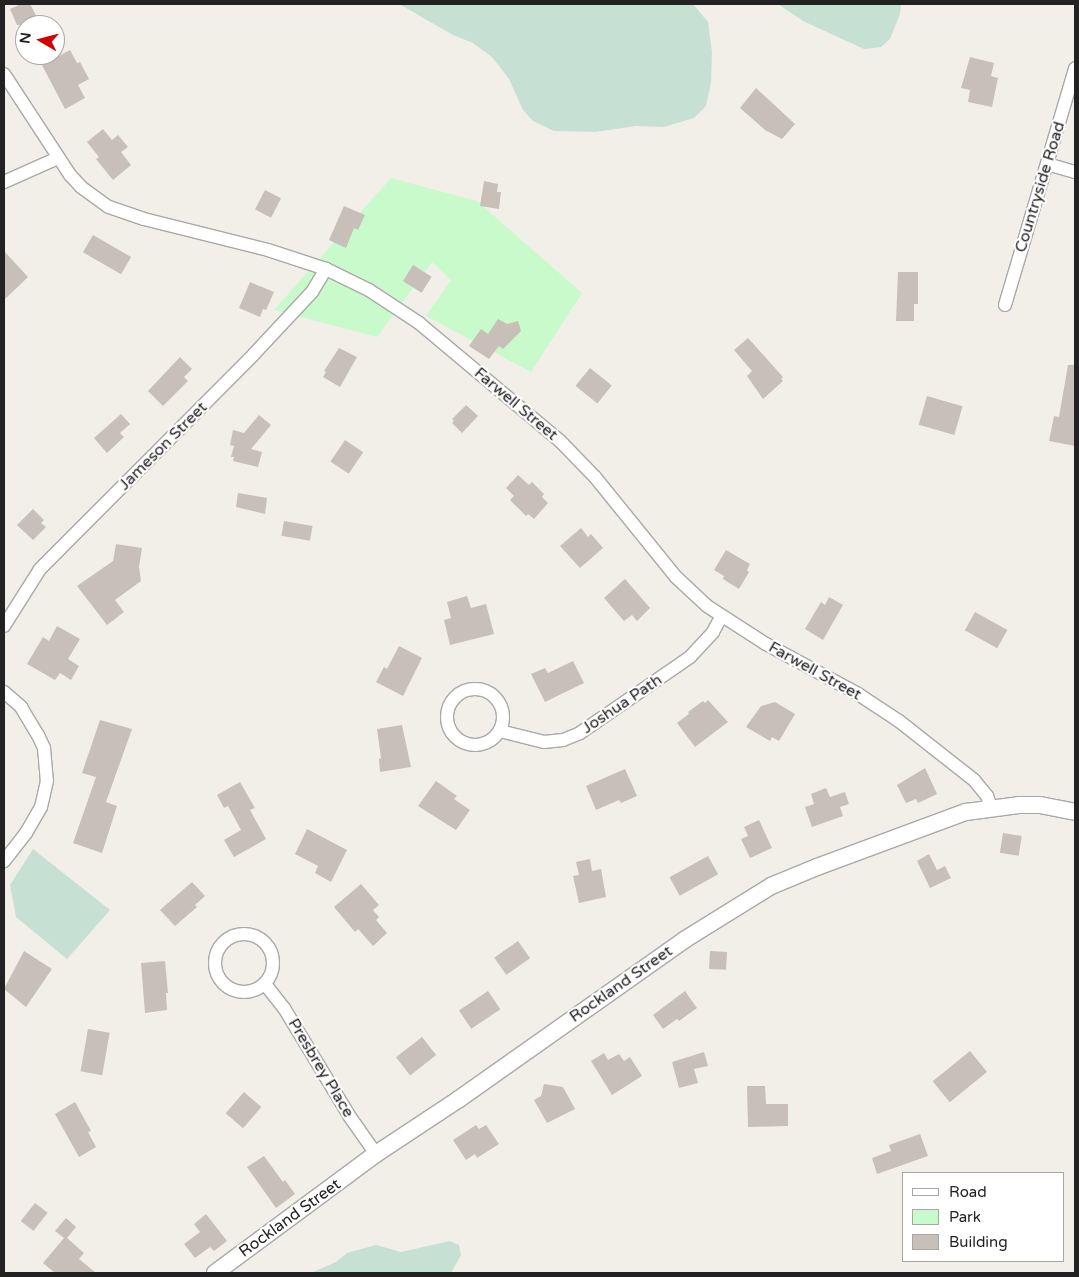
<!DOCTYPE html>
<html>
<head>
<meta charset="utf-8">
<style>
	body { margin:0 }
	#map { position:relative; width:1079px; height:1277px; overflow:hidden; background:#f2efe9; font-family:"Varela Round",sans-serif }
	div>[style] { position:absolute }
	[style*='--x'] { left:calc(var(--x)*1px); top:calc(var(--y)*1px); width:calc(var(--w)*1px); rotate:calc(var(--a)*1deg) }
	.wetland>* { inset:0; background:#c6e0d4 }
	.park>* { inset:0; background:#c8facc }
	.building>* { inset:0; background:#c7bfb8; transform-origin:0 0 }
	.roads { filter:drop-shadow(1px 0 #a9a9a9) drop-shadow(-1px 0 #a9a9a9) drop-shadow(0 1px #a9a9a9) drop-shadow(0 -1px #a9a9a9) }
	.minor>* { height:12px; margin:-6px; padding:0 6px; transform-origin:6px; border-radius:6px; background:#fff }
	.minor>.ring { margin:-6px; padding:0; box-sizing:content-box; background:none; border:12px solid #fff; border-radius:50% }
	.tertiary>* { height:16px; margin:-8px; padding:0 8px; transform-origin:8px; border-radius:8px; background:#fff }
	span { translate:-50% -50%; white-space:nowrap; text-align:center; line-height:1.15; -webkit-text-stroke:4.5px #fff; paint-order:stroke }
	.street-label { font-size:16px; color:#222 }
	.frame { position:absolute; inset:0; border:5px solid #222; pointer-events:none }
	.legend { position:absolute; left:902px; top:1172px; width:162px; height:90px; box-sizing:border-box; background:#fff; border:1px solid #a7a7a7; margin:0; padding:6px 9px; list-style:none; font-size:15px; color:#222 }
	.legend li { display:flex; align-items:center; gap:10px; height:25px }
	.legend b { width:25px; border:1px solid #a7a7a7 }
	.north { position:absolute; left:15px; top:15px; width:50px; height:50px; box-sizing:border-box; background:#fff; border:1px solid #a7a7a7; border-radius:50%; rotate:278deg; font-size:14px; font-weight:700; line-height:20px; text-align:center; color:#222 }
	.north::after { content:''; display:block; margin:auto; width:18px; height:22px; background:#d40000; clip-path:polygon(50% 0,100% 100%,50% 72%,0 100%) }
</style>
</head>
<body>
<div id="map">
	<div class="wetland">
		<i style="clip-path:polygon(399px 4px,693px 4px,708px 22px,712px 52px,711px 83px,706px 106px,694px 118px,664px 127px,636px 126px,595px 132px,554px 131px,533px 121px,523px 110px,509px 79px,492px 57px,473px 43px,453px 35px)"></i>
		<i style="clip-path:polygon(778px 4px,901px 4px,900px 14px,890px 39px,881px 47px,864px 49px,803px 21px)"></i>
		<i style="clip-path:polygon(33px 849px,110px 910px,67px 959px,16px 917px,10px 885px)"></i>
		<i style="clip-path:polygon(450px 1241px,459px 1245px,461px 1255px,451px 1273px,311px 1273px,336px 1262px,347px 1253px,376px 1245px,401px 1252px)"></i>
	</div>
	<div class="park">
		<i style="clip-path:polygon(391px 178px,477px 201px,582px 293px,531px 372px,426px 316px,451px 280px,432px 262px,377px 337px,274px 310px)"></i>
	</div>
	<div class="building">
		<i style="clip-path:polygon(21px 4px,30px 4px,41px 25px,17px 25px,10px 9px)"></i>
		<i style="clip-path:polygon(70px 50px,77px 63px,80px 62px,89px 79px,78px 85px,85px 98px,65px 109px,42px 65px)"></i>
		<i style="clip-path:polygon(970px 57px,994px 63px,991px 76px,998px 78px,992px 107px,968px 102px,970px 90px,961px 88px)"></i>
		<i style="clip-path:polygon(756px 88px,795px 124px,782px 139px,765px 130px,740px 108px)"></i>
		<i style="clip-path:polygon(103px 129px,112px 140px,118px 135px,128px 147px,121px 152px,131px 165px,113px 180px,96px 159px,99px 157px,87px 142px)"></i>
		<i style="clip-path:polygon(484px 181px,498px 184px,497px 192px,501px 192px,499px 209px,480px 206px)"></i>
		<i style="left:265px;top:190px;width:18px;height:22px;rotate:27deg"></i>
		<i style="clip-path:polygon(344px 206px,365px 215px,358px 230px,354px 228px,346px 248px,329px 240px)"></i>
		<i style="left:93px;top:235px;width:44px;height:20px;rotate:30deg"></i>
		<i style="clip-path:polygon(4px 251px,28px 277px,4px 300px)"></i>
		<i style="left:413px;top:265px;width:22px;height:19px;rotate:32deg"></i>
		<i style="clip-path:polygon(898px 272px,918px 272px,918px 304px,914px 304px,914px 321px,896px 321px)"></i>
		<i style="clip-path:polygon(250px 282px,274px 292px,266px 310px,263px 309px,260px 317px,239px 308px)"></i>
		<i style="clip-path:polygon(498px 319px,507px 324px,518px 321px,521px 331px,503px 349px,499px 346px,489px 359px,469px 346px,481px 329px,488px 334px)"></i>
		<i style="clip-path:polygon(748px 338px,783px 377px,781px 379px,783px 381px,763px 399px,747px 376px,752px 371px,734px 350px)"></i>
		<i style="clip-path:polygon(339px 348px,357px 357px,340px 387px,323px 377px,326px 372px,324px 371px)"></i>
		<i style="clip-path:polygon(180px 357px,192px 369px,184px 377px,188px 381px,163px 406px,148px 391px)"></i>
		<i style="clip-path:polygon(1068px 365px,1075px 365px,1075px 446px,1049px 441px,1054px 416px,1059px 417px)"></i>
		<i style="left:590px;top:368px;width:28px;height:23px;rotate:39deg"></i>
		<i style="left:927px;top:396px;width:37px;height:30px;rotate:16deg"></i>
		<i style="clip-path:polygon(466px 405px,478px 416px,462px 433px,452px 423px,454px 421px,452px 419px)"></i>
		<i style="clip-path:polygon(121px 414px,130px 424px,120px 433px,124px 437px,107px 453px,94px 438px)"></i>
		<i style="clip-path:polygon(259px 415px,271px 425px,251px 449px,262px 452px,258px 467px,233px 461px,234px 457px,231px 457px,234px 446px,230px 445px,233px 430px,244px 433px)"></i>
		<i style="left:345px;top:440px;width:22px;height:26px;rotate:34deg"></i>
		<i style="clip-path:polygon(518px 475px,529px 485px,532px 482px,544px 494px,542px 497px,548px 503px,534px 519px,528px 514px,526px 516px,510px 500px,514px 496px,506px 488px)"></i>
		<i style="clip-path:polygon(238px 493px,267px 498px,265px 514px,236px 507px)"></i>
		<i style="clip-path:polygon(33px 509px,44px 520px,41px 523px,46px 527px,33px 540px,17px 525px)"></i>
		<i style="left:284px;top:521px;width:29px;height:15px;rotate:10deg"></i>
		<i style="clip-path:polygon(581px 528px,588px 537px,591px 534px,603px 548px,580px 568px,560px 546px)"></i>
		<i style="clip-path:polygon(116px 544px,142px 548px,139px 567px,141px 581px,115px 600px,124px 612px,107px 625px,77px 586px,113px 561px)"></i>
		<i style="clip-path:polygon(726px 550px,750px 564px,747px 570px,749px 572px,739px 589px,723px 579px,724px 576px,714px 570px)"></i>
		<i style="clip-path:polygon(625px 579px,650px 608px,637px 621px,632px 615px,624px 621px,604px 598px)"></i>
		<i style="clip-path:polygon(467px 596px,471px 608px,486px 604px,494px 634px,450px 645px,444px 620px,451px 618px,447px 602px)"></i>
		<i style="clip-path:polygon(829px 597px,843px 605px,823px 640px,805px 629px,821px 602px,825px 605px)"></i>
		<i style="left:975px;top:612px;width:37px;height:21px;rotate:29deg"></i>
		<i style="clip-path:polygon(57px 626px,80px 639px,68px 659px,79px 666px,71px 680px,60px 673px,55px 680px,27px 664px,43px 637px,49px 641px)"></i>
		<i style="clip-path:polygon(399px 646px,422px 658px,403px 696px,376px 682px,384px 667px,387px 669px)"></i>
		<i style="clip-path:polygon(573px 661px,584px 683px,545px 702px,531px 674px,545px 668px,548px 673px)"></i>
		<i style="clip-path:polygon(708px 700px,728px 722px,695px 747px,677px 723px,689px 714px,688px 712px,703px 701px,705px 703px)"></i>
		<i style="clip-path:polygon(775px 702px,795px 714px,779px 741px,772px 737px,770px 741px,746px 727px,761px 706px)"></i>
		<i style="clip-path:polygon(100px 720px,132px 729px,106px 802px,117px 806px,102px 853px,73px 843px,96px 777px,82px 773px)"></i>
		<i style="clip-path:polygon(402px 725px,411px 767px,380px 772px,379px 759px,381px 758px,377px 729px)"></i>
		<i style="clip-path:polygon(925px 768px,937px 794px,918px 803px,916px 799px,906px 803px,897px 785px)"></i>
		<i style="clip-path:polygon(625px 769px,637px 796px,621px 803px,619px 800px,596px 810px,586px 786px)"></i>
		<i style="clip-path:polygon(436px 781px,457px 796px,454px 799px,470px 810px,456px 830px,418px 806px)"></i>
		<i style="clip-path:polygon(240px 782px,255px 808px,250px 810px,266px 839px,234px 857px,224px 840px,241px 830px,228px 806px,224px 808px,217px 795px)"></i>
		<i style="clip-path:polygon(826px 788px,830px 797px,845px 792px,849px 804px,840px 807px,843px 816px,812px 827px,805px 807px,814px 804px,811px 794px)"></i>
		<i style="clip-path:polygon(759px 820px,772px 848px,750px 858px,741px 839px,748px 836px,744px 827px)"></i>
		<i style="clip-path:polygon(307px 829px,347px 850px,331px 882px,315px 873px,318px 866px,295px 854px)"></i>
		<i style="left:1003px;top:833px;width:19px;height:20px;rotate:9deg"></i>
		<i style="clip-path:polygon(929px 854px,937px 870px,945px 866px,951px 878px,930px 888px,917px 861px)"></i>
		<i style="left:708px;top:856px;width:21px;height:44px;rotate:61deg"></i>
		<i style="clip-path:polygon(590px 859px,592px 871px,601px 869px,606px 897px,579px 903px,573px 876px,579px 875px,576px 862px)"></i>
		<i style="clip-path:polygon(192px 882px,205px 896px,195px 905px,197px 907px,175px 926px,160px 910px)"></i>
		<i style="clip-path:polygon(361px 884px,379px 905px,373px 910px,379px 917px,376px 920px,387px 933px,373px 946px,358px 929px,355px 932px,334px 907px)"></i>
		<i style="left:518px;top:941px;width:21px;height:29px;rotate:55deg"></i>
		<i style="clip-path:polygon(24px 951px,52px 969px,26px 1007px,4px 989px)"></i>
		<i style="left:710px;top:951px;width:17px;height:18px;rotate:3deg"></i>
		<i style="clip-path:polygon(165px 961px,168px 993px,166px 993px,167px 1010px,145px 1013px,141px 963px)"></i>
		<i style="left:488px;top:991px;width:22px;height:35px;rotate:56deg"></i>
		<i style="clip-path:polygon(685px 991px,697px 1008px,679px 1021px,677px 1019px,663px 1029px,653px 1015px)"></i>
		<i style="left:88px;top:1029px;width:22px;height:43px;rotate:10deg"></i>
		<i style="left:422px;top:1037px;width:23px;height:33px;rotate:52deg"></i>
		<i style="left:970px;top:1051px;width:27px;height:48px;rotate:51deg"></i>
		<i style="clip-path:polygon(704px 1052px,708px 1066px,694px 1069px,698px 1083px,679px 1088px,672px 1062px)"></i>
		<i style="clip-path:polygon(604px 1053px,608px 1060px,619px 1054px,624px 1061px,630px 1057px,642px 1076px,612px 1095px,591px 1061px)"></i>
		<i style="clip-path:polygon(544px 1084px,563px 1087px,575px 1109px,547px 1123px,534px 1100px,541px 1096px)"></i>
		<i style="clip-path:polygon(747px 1086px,765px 1086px,766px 1104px,788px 1104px,788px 1126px,748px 1127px)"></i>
		<i style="left:244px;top:1092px;width:23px;height:28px;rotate:41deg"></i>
		<i style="clip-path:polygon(75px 1102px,91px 1131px,88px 1132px,96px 1147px,79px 1157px,55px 1114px)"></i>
		<i style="clip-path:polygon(476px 1125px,479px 1129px,486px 1125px,499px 1144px,477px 1158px,475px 1154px,466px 1160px,453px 1140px)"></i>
		<i style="clip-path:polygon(920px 1134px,928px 1156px,877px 1174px,872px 1158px,891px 1151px,889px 1145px)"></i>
		<i style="clip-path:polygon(264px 1156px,283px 1182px,285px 1180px,295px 1194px,276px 1208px,247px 1167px)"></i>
		<i style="left:35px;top:1203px;width:16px;height:23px;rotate:38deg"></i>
		<i style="clip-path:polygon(206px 1214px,227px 1241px,214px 1251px,210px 1247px,195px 1258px,184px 1244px,200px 1232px,194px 1224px)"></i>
		<i style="clip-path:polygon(66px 1218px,76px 1227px,67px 1238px,84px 1253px,79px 1259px,96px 1273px,55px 1273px,43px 1263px,64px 1238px,55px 1231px)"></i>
	</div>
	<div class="roads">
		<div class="minor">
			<i style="--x:4;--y:74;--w:121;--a:56.8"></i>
			<i style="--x:70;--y:175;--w:16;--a:47"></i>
			<i style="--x:81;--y:187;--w:34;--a:36"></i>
			<i style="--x:109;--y:207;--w:37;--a:19"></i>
			<i style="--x:144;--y:219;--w:128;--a:14"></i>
			<i style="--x:268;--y:250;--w:61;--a:18.1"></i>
			<i style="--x:326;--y:269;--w:48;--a:26"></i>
			<i style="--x:369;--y:290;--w:60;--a:33.4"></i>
			<i style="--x:419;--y:323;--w:184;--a:39.9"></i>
			<i style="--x:560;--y:441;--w:50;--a:45.8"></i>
			<i style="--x:595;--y:477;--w:129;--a:51"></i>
			<i style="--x:676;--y:577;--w:42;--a:43.1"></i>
			<i style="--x:707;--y:606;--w:70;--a:32.8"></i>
			<i style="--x:766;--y:644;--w:105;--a:28.5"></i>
			<i style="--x:858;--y:694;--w:49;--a:33.4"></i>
			<i style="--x:899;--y:721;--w:95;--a:38.2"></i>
			<i style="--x:974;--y:780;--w:21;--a:51"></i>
			<i style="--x:987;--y:796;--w:12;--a:70"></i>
			<i style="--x:1047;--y:164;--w:29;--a:16"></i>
			<i style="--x:4;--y:182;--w:59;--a:-24"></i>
			<i style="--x:1005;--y:305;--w:247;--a:-73.5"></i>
			<i style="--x:4;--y:626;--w:67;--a:-57.7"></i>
			<i style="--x:40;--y:569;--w:303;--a:-45.1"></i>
			<i style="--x:254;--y:354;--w:85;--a:-46.9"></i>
			<i style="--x:312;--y:292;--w:27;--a:-59"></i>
			<i class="ring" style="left:447px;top:689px;width:44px;height:44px"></i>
			<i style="--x:4;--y:692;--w:23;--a:41"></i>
			<i style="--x:21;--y:707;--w:33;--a:59"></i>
			<i style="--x:38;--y:735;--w:14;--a:65"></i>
			<i style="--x:44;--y:748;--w:33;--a:85"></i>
			<i style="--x:47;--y:781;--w:27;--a:103"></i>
			<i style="--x:41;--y:807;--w:30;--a:120"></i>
			<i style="--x:26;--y:833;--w:36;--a:128"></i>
			<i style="--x:500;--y:731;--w:45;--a:14"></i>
			<i style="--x:544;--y:742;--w:19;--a:-6"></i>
			<i style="--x:563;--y:740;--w:18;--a:-22"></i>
			<i style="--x:580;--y:733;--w:134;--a:-34.6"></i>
			<i style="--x:690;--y:657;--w:34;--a:-47"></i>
			<i style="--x:713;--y:632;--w:17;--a:-62"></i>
			<i class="ring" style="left:215px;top:934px;width:46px;height:46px"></i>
			<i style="--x:265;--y:984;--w:31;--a:52"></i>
			<i style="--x:284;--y:1008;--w:127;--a:58.8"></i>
			<i style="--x:350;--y:1117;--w:45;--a:54.9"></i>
		</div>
		<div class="tertiary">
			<i style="--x:215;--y:1273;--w:200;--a:-36.5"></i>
			<i style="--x:376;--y:1154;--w:100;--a:-33.5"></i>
			<i style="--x:459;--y:1099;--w:276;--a:-35.2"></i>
			<i style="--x:684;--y:940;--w:102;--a:-31.8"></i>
			<i style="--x:771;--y:886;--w:50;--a:-22.4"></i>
			<i style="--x:817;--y:867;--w:159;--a:-20.3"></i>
			<i style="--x:966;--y:812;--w:53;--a:-7.5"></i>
			<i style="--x:1019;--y:805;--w:21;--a:0"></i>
			<i style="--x:1040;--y:805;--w:36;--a:11"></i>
		</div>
	</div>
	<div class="street-label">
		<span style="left:1040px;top:187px;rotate:-73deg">Countryside Road</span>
		<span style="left:516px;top:404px;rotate:40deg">Farwell Street</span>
		<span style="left:163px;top:446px;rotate:-45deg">Jameson Street</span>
		<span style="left:815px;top:671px;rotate:29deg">Farwell Street</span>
		<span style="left:622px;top:704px;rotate:-34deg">Joshua Path</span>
		<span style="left:621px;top:984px;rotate:-35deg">Rockland Street</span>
		<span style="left:321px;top:1068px;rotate:59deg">Presbrey Place</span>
		<span style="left:290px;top:1218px;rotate:-36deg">Rockland Street</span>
	</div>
	<div class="frame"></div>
	<ul class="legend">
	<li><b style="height:6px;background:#fff"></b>Road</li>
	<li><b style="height:14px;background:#c8facc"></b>Park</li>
	<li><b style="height:14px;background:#c7bfb8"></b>Building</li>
	</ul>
	<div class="north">N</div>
</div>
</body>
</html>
